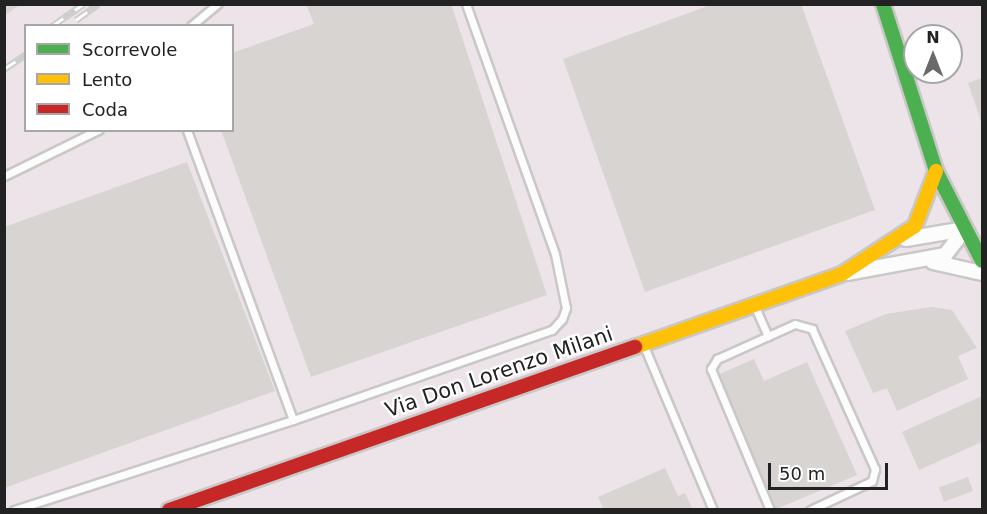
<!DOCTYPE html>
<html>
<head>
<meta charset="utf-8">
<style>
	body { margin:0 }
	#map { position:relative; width:987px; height:514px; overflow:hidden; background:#f0eeeb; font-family:"DejaVu Sans",sans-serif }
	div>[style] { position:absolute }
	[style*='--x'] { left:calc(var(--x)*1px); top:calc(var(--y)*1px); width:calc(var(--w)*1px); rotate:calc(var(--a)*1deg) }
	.industrial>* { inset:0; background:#ede4e9 }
	.building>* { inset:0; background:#d7d4d2; transform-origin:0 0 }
	.roads { filter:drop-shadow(2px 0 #c9c8c7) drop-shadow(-2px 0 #c9c8c7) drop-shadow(0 2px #c9c8c7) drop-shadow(0 -2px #c9c8c7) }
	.lane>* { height:7px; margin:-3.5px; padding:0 3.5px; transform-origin:3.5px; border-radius:3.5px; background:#fdfcfc }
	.street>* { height:14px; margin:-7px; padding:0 7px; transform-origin:7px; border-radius:7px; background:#fdfcfc }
	.fast>* { height:14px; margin:-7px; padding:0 7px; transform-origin:7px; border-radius:7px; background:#4caf50 }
	.slow>* { height:14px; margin:-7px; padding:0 7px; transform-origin:7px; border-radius:7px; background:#ffc107 }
	.jam>* { height:14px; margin:-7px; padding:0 7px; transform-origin:7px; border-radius:7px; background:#c62828 }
	.rail>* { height:7px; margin-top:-3.5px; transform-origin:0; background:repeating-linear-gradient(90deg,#fff 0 14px,#ccc 0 28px); box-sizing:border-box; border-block:2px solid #ccc }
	span { translate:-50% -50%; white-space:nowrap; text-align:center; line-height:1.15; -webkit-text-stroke:4.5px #fff; paint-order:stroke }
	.street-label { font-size:21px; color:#222 }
	.frame { position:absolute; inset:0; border:6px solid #222; pointer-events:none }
	.legend { position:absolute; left:24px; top:24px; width:210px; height:108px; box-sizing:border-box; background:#fff; border:2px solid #a7a7a7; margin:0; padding:8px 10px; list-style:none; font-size:18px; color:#222 }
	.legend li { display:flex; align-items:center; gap:12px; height:30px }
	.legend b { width:30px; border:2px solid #a7a7a7 }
	.north { position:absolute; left:903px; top:24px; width:60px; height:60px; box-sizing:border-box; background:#fff; border:2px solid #a7a7a7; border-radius:50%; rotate:0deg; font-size:16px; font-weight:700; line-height:24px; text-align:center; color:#222 }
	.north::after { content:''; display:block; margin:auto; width:21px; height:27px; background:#6a6968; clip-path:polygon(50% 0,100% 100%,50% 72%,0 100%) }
	.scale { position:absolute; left:768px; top:463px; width:120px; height:27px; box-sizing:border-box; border:3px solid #222; border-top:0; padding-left:8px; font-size:18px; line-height:21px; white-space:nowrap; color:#222; -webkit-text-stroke:4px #fff; paint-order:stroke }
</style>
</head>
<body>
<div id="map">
	<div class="industrial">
		<i style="clip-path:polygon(evenodd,5px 5px,982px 5px,982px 509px,5px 509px,5px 5px,26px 26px,232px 26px,232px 130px,26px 130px,26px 26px,5px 5px,915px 36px,951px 36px,951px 72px,915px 72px,915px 36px)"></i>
	</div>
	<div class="building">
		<i style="clip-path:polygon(4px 4px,21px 4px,4px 16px)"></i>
		<i style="clip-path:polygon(306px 4px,451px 4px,547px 295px,311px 377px,221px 130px,232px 130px,232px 53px,314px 24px)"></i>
		<i style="clip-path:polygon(713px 4px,801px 4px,875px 210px,645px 292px,563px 59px)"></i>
		<i style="clip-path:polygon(982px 78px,982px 124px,968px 83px)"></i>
		<i style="clip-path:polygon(187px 162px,275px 391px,4px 488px,4px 227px)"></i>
		<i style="clip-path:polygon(931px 307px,952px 310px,977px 348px,958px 356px,968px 379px,897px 411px,887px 388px,873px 393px,845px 331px,886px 314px)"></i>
		<i style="clip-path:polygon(754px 359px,764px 381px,807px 362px,857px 475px,774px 510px,715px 376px)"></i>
		<i style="clip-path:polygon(982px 396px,982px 442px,919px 470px,902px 432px)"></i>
		<i style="clip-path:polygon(665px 468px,678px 496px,685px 493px,693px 510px,604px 510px,598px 497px)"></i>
		<i style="left:968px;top:477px;width:15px;height:31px;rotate:70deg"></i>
	</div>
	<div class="roads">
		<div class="lane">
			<i style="--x:191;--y:26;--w:34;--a:-40"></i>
			<i style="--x:4;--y:176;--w:105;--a:-26.1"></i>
			<i style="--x:755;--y:307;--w:32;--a:66"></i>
			<i style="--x:644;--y:346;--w:178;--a:67.2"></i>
			<i style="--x:293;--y:420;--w:274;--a:-19.2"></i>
			<i style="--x:552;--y:330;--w:15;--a:-48"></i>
			<i style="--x:562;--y:319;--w:12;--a:-70"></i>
			<i style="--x:566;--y:308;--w:55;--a:-101.5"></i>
			<i style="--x:555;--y:254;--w:265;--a:-109.6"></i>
			<i style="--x:14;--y:510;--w:293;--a:-17.9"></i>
			<i style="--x:293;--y:420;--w:309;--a:-110.1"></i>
			<i style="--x:770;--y:510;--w:153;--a:-112.7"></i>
			<i style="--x:711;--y:369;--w:12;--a:-59"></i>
			<i style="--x:717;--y:359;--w:85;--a:-24.2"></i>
			<i style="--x:795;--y:324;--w:18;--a:16"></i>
			<i style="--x:812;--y:329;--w:154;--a:65.8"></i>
			<i style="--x:875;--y:469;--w:12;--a:104"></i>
			<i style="--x:872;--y:481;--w:68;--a:154.9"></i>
		</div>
		<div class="street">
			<i style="--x:933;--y:262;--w:50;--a:12.7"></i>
			<i style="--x:847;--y:273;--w:100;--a:-10.4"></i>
			<i style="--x:945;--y:255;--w:33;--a:-52"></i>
			<i style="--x:965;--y:229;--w:60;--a:170.4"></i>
		</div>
		<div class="fast">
			<i style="--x:883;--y:4;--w:175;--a:72.4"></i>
			<i style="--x:936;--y:171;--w:101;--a:62.9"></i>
		</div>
		<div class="slow">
			<i style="--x:635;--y:347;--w:219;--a:-19.4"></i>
			<i style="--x:842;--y:274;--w:87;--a:-33.3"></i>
			<i style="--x:915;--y:226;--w:59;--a:-69.1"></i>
		</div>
		<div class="jam">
			<i style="--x:169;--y:510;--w:494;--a:-19.3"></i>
		</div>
	</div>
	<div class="rail">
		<i style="--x:76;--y:20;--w:27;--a:-36"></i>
		<i style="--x:52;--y:26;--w:38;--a:-35"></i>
		<i style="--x:4;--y:69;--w:27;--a:-34"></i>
	</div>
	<div class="street-label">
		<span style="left:499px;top:372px;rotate:-19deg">Via Don Lorenzo Milani</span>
	</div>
	<div class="frame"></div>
	<ul class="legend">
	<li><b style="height:8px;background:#4caf50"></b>Scorrevole</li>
	<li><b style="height:8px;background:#ffc107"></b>Lento</li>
	<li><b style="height:8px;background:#c62828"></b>Coda</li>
	</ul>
	<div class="north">N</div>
	<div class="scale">50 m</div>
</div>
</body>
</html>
